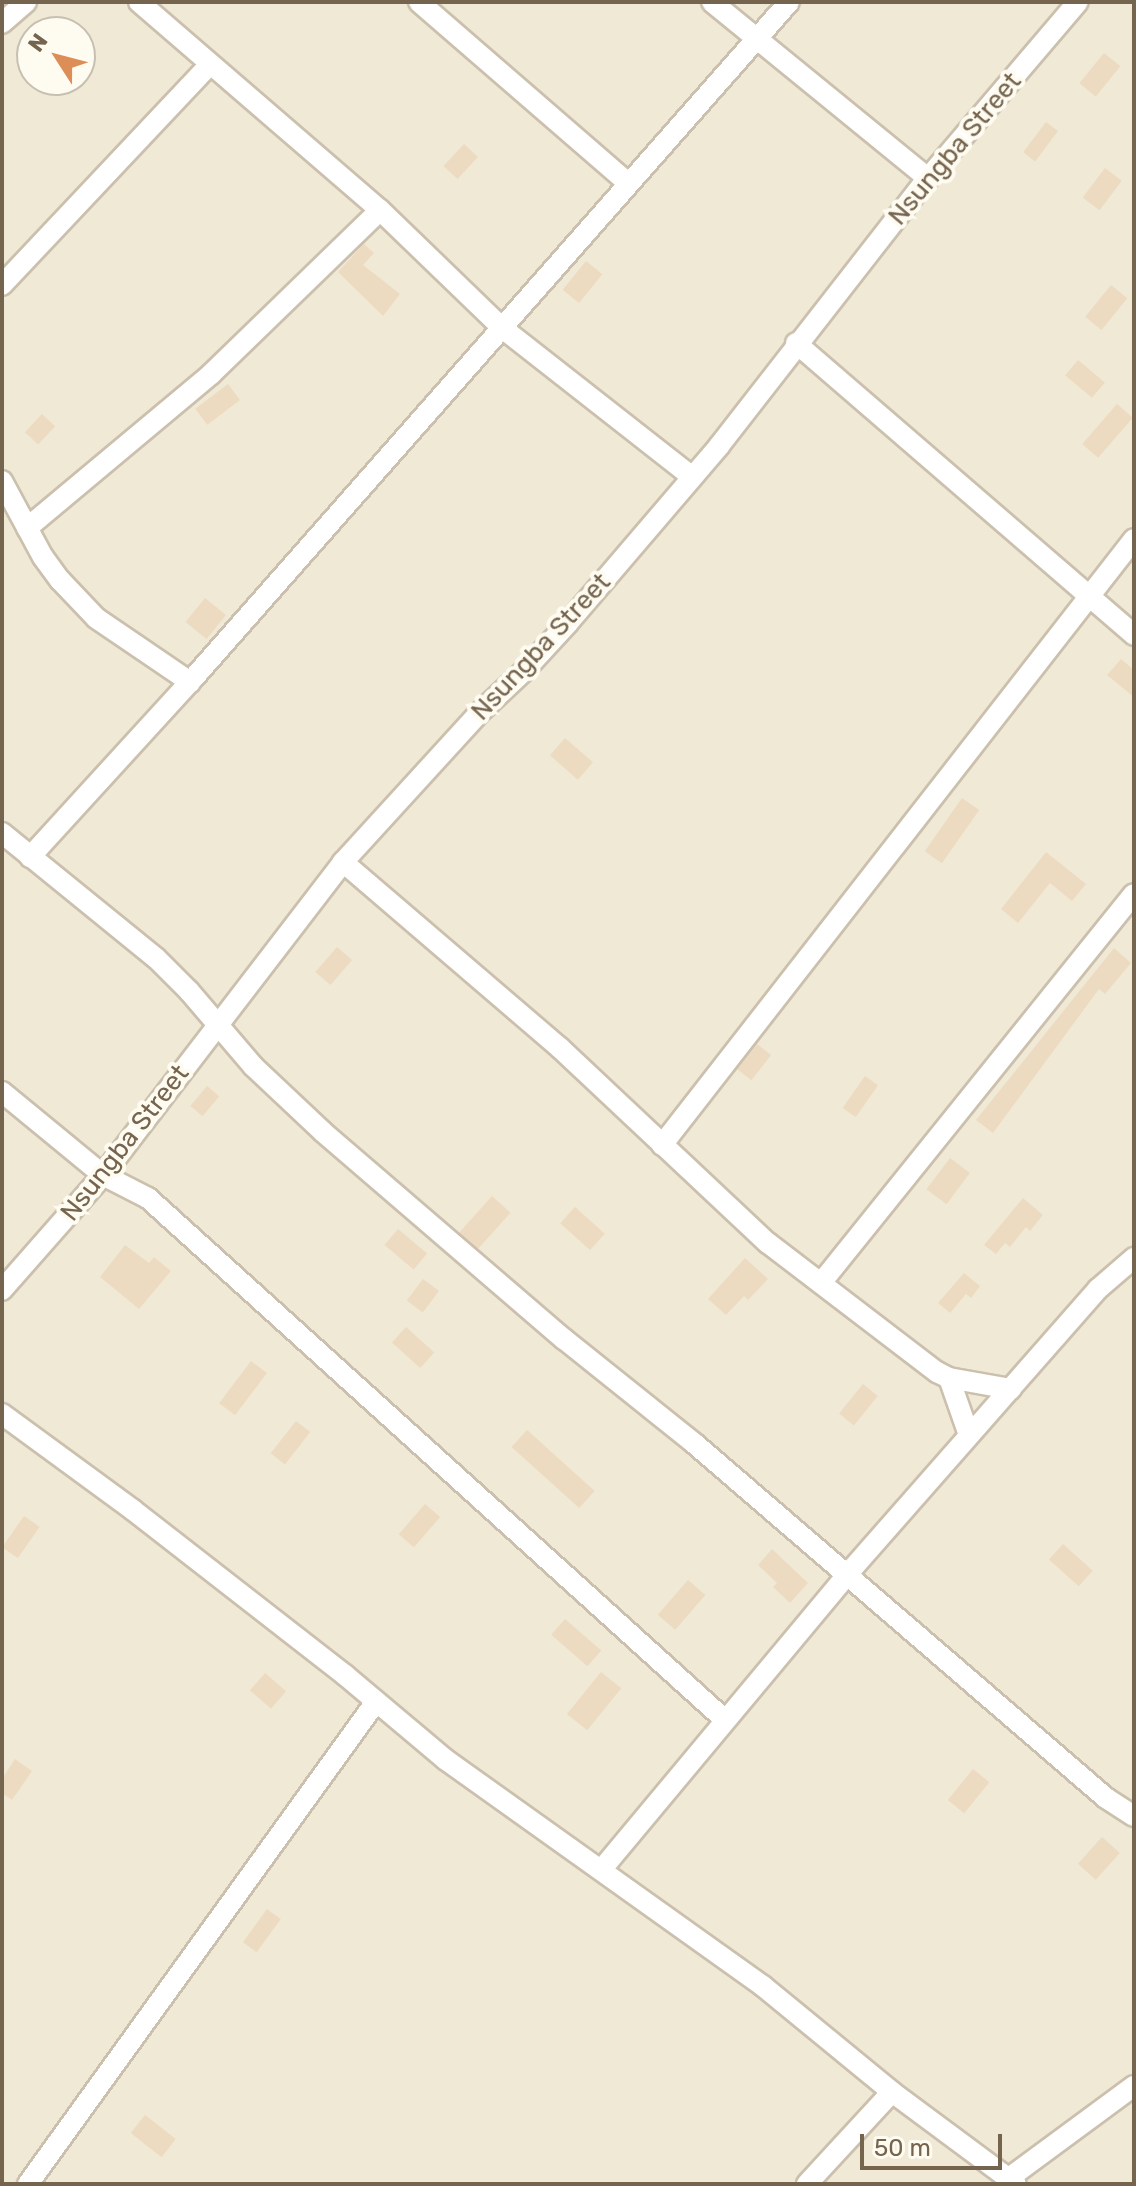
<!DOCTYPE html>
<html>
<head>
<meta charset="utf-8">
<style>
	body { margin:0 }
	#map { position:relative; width:1136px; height:2186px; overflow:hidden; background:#fcf8ea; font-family:Rubik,sans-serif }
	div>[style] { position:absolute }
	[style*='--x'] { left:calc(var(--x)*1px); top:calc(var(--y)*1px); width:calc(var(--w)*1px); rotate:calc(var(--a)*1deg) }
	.residential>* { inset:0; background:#f0e9d6 }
	.building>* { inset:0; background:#eddbc1; transform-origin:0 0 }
	.roads { filter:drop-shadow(2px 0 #cbc0ad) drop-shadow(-2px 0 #cbc0ad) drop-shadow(0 2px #cbc0ad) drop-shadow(0 -2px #cbc0ad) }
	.minor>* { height:20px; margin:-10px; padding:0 10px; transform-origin:10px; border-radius:10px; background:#fff }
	span { translate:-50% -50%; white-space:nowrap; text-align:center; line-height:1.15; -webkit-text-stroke:8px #fefbf1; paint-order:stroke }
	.street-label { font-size:26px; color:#75644e }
	.frame { position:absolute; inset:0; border:4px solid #75644e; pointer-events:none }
	.north { position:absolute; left:16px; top:16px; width:80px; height:80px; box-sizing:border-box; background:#fefbf1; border:2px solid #c7bfb0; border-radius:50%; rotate:306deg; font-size:22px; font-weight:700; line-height:32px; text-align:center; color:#75644e }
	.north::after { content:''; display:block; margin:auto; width:28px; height:36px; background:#dd8e57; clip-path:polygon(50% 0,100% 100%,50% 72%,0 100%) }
	.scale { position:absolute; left:860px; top:2134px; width:142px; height:36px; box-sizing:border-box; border:4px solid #75644e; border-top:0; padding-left:10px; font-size:24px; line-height:28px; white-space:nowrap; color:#75644e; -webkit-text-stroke:6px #fefbf1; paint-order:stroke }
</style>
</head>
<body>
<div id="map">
	<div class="residential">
		<i style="clip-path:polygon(evenodd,2px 2px,1134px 2px,1134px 2184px,2px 2184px,2px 2px,32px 32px,80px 32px,80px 80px,32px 80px,32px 32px)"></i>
	</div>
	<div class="building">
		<i style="left:1104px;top:53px;width:21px;height:39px;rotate:39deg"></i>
		<i style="left:1046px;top:122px;width:15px;height:38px;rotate:37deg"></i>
		<i style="left:464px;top:144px;width:19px;height:30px;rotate:43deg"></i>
		<i style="left:1105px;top:168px;width:21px;height:37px;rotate:37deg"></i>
		<i style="clip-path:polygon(364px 244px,374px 253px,363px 265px,400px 294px,383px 316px,338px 272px)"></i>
		<i style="left:586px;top:261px;width:21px;height:37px;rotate:39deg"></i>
		<i style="left:1111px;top:285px;width:21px;height:41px;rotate:39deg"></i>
		<i style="left:1078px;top:360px;width:35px;height:20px;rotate:40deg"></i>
		<i style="left:228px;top:384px;width:20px;height:41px;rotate:53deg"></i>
		<i style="left:1117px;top:404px;width:21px;height:53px;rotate:41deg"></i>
		<i style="left:42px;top:414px;width:18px;height:25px;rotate:43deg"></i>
		<i style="left:205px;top:598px;width:27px;height:31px;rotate:39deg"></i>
		<i style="clip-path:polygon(1121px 659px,1134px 670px,1134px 697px,1107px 675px)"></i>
		<i style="left:565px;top:738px;width:37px;height:23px;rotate:41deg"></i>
		<i style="left:962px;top:798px;width:21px;height:65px;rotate:35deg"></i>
		<i style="clip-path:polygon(1046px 852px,1086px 884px,1072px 901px,1050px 883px,1018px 923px,1001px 909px)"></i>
		<i style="left:337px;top:947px;width:20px;height:33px;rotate:41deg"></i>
		<i style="clip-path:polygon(1114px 948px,1131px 963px,1105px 994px,1099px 989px,993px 1133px,976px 1120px)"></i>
		<i style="left:757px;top:1044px;width:18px;height:32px;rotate:38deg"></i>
		<i style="left:865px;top:1076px;width:16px;height:39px;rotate:35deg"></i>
		<i style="left:207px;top:1086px;width:16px;height:26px;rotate:40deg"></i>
		<i style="left:950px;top:1158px;width:25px;height:39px;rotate:37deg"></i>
		<i style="left:492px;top:1196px;width:25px;height:49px;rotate:42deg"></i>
		<i style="clip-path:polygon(1023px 1198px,1043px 1215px,1030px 1231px,1026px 1227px,1010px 1247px,1005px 1243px,996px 1254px,984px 1245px)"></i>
		<i style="left:575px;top:1207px;width:40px;height:22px;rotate:42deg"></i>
		<i style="left:398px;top:1229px;width:38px;height:21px;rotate:40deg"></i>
		<i style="clip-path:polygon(125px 1245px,149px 1263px,154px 1257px,171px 1271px,139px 1309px,100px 1277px)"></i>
		<i style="clip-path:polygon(745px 1258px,768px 1279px,748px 1300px,744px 1296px,726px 1315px,708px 1299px)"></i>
		<i style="clip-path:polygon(964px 1273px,980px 1286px,971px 1298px,966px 1294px,950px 1313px,938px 1303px)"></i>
		<i style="left:423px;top:1279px;width:20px;height:27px;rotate:37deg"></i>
		<i style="left:406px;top:1327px;width:38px;height:21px;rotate:42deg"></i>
		<i style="left:251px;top:1361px;width:20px;height:53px;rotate:37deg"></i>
		<i style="left:863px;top:1384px;width:19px;height:38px;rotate:39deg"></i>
		<i style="left:296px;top:1421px;width:18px;height:41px;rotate:38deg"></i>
		<i style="left:527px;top:1430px;width:91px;height:23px;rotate:42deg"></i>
		<i style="left:425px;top:1504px;width:20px;height:40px;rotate:41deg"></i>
		<i style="left:24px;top:1516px;width:19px;height:38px;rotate:35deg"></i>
		<i style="left:1063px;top:1544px;width:40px;height:21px;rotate:42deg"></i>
		<i style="clip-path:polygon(772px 1549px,808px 1583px,790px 1603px,773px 1587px,777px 1583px,758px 1565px)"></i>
		<i style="left:688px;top:1580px;width:23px;height:46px;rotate:41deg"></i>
		<i style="left:565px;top:1619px;width:48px;height:21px;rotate:41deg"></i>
		<i style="left:601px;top:1672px;width:26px;height:54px;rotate:39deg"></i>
		<i style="left:265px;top:1673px;width:28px;height:23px;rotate:41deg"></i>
		<i style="clip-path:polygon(15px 1759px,32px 1771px,12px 1800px,2px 1793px,2px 1779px)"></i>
		<i style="left:973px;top:1769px;width:21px;height:40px;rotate:39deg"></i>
		<i style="left:1102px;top:1837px;width:24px;height:36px;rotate:42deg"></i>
		<i style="left:267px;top:1909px;width:17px;height:41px;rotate:36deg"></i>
		<i style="left:145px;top:2115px;width:39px;height:23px;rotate:38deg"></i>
	</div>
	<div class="roads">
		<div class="minor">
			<i style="--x:139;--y:2;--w:318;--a:40.8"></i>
			<i style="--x:380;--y:210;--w:168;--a:44"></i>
			<i style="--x:501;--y:327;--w:243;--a:38.1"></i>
			<i style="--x:419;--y:2;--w:276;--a:40.9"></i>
			<i style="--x:712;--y:2;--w:279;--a:39.2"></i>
			<i style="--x:2;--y:23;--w:32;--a:-41"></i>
			<i style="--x:2;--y:285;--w:303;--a:-46.7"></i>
			<i style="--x:796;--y:343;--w:447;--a:40.8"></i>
			<i style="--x:2;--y:481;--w:86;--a:61.7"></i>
			<i style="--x:43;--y:557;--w:29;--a:54"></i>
			<i style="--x:60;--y:580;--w:52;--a:46.5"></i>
			<i style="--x:96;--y:618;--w:114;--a:34.2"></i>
			<i style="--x:27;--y:528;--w:240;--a:-39.9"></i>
			<i style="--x:211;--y:374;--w:235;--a:-44.1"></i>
			<i style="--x:2;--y:833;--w:198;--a:39.1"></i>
			<i style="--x:156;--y:958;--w:47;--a:45"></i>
			<i style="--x:189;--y:991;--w:99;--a:49.5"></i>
			<i style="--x:253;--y:1066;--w:96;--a:43.3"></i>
			<i style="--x:323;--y:1132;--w:318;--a:40.7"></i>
			<i style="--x:564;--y:1339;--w:168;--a:38.7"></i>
			<i style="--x:695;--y:1444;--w:542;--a:40.74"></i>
			<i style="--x:1106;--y:1798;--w:33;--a:33"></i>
			<i style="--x:30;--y:857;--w:237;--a:-47.6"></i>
			<i style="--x:190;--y:682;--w:906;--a:-48.62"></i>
			<i style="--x:343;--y:862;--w:286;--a:40.6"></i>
			<i style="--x:560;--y:1048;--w:285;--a:43.2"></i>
			<i style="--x:768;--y:1243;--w:213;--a:37.4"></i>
			<i style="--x:937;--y:1372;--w:13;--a:27"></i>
			<i style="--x:949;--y:1378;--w:63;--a:10.1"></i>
			<i style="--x:2;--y:1092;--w:131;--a:39.4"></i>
			<i style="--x:103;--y:1175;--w:51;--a:27.1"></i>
			<i style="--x:148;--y:1198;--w:777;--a:42.13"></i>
			<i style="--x:662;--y:1145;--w:768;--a:-52.09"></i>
			<i style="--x:821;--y:1283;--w:499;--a:-51.2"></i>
			<i style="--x:2;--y:1290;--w:153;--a:-48.7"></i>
			<i style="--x:103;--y:1175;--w:394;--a:-52.5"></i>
			<i style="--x:343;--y:862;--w:199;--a:-47.6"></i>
			<i style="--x:477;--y:715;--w:63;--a:-43.1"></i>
			<i style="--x:523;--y:672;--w:67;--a:-47.4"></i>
			<i style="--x:568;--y:623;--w:233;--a:-49.5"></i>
			<i style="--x:719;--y:446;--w:340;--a:-52.1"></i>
			<i style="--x:928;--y:178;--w:231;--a:-49.6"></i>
			<i style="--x:949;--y:1378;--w:60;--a:70.7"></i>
			<i style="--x:2;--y:1414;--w:162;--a:36.2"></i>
			<i style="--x:133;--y:1510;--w:269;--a:37.9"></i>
			<i style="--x:345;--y:1675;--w:132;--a:40.1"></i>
			<i style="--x:446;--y:1760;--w:389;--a:35.5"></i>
			<i style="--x:763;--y:1986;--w:167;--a:39.4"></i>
			<i style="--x:892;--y:2092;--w:154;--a:36.6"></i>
			<i style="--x:602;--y:1869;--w:380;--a:-50.2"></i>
			<i style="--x:845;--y:1577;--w:383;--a:-48.7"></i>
			<i style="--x:1098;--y:1289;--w:48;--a:-40.7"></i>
			<i style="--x:1009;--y:2178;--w:155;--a:-36.4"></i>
			<i style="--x:28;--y:2184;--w:593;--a:-54.19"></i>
			<i style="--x:807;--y:2184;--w:125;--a:-47.3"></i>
		</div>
	</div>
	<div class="street-label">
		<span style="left:955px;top:149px;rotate:-50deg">Nsungba Street</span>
		<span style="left:541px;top:647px;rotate:-47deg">Nsungba Street</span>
		<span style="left:125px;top:1143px;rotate:-52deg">Nsungba Street</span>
	</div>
	<div class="frame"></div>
	<div class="north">N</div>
	<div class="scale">50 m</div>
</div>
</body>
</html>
